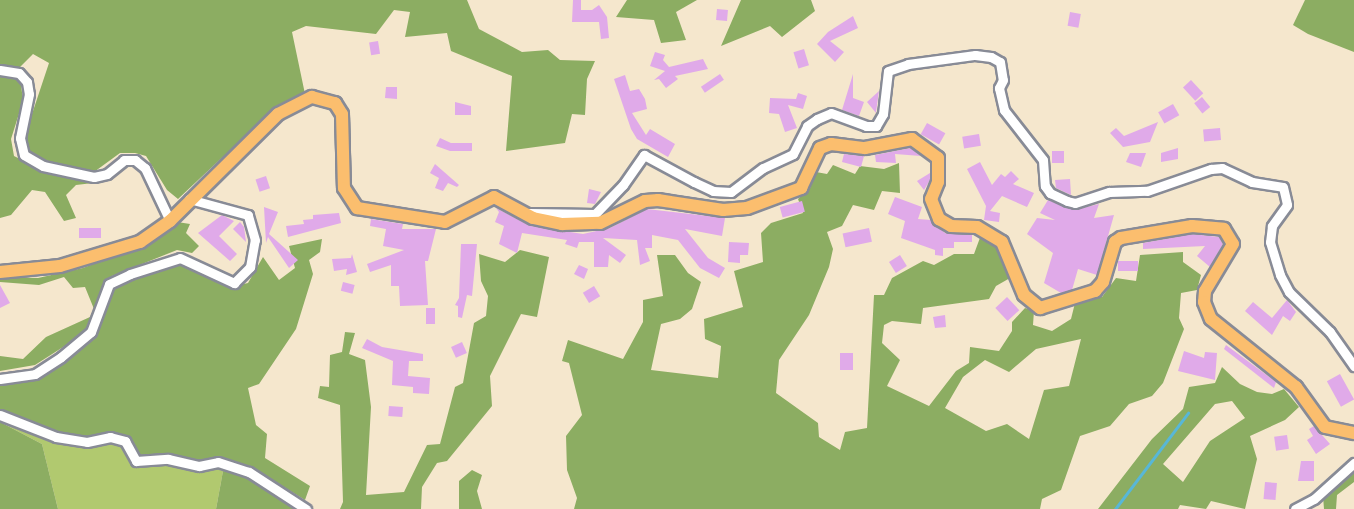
<!DOCTYPE html>
<html>
<head>
<meta charset="utf-8">
<style>
	body { margin:0 }
	#map { position:relative; width:1354px; height:509px; overflow:hidden; background:#f5e7cd; font-family:Sriracha,sans-serif }
	div>[style] { position:absolute }
	[style*='--x'] { left:calc(var(--x)*1px); top:calc(var(--y)*1px); width:calc(var(--w)*1px); rotate:calc(var(--a)*1deg) }
	.green>* { inset:0; background:#b1c96f }
	.forest>* { inset:0; background:#8cad62 }
	.stream>* { height:3px; margin:-1.5px; padding:0 1.5px; transform-origin:1.5px; border-radius:1.5px; background:#58b7d7 }
	.building>* { inset:0; background:#e0aae9; transform-origin:0 0 }
	.roads { filter:drop-shadow(2px 0 #888b96) drop-shadow(-2px 0 #888b96) drop-shadow(0 2px #888b96) drop-shadow(0 -2px #888b96) }
	.minor>* { height:9px; margin:-4.5px; padding:0 4.5px; transform-origin:4.5px; border-radius:4.5px; background:#fff }
	.major>* { height:12px; margin:-6px; padding:0 6px; transform-origin:6px; border-radius:6px; background:#fbbe6e }
	span { translate:-50% -50%; white-space:nowrap; text-align:center; line-height:1.15; -webkit-text-stroke:5px #fcf5e5; paint-order:stroke }
</style>
</head>
<body>
<div id="map">
	<div class="green">
		<i style="clip-path:polygon(0 417px,59px 441px,78px 445px,116px 442px,138px 465px,167px 462px,195px 470px,212px 467px,223px 471px,216px 509px,58px 509px,42px 444px,0 422px)"></i>
	</div>
	<div class="forest">
		<i style="clip-path:polygon(0 0,467px 0,479px 29px,522px 52px,548px 50px,560px 60px,595px 61px,587px 79px,585px 115px,572px 114px,565px 143px,506px 151px,512px 76px,451px 51px,447px 33px,405px 37px,410px 12px,394px 10px,376px 34px,306px 26px,292px 32px,305px 94px,245px 136px,178px 199px,167px 190px,146px 156px,135px 153px,120px 153px,94px 172px,45px 162px,26px 152px,24px 138px,49px 63px,33px 54px,19px 68px,0 67px)"></i>
		<i style="clip-path:polygon(627px 0,697px 0,676px 12px,686px 40px,661px 43px,654px 20px,616px 17px)"></i>
		<i style="clip-path:polygon(741px 0,811px 0,815px 11px,782px 37px,770px 26px,721px 46px)"></i>
		<i style="clip-path:polygon(1305px 0,1354px 0,1354px 52px,1308px 34px,1293px 25px)"></i>
		<i style="clip-path:polygon(0 73px,15px 76px,21px 84px,23px 101px,11px 139px,14px 156px,40px 169px,93px 183px,76px 185px,66px 195px,76px 218px,64px 221px,45px 192px,32px 190px,11px 215px,0 218px)"></i>
		<i style="clip-path:polygon(evenodd,899px 163px,900px 193px,882px 191px,874px 210px,853px 205px,842px 226px,827px 232px,833px 249px,829px 267px,809px 315px,779px 360px,776px 393px,818px 423px,819px 437px,840px 450px,845px 432px,867px 428px,874px 295px,884px 295px,892px 278px,923px 261px,934px 265px,954px 254px,974px 254px,981px 235px,1001px 250px,1010px 278px,996px 286px,989px 299px,923px 308px,921px 324px,892px 321px,884px 325px,882px 343px,900px 360px,887px 386px,929px 406px,956px 371px,969px 363px,970px 347px,999px 351px,1012px 331px,1012px 322px,1025px 308px,1034px 311px,1033px 325px,1052px 331px,1071px 319px,1075px 303px,1097px 294px,1102px 297px,1116px 278px,1136px 281px,1140px 255px,1183px 252px,1183px 262px,1201px 275px,1197px 290px,1181px 293px,1179px 318px,1184px 329px,1163px 383px,1152px 396px,1129px 404px,1110px 426px,1080px 436px,1061px 490px,1042px 499px,1040px 509px,574px 509px,577px 498px,567px 470px,566px 436px,582px 415px,569px 363px,562px 361px,568px 340px,623px 359px,643px 322px,643px 300px,663px 296px,657px 255px,675px 255px,688px 273px,701px 282px,692px 309px,680px 319px,661px 324px,651px 370px,718px 378px,721px 346px,705px 339px,704px 319px,743px 307px,734px 271px,763px 262px,761px 233px,771px 223px,803px 213px,798px 199px,810px 188px,816px 172px,827px 174px,833px 165px,855px 174px,860px 166px,884px 169px,899px 163px,1081px 339px,1069px 386px,1044px 390px,1029px 439px,1007px 424px,986px 431px,945px 408px,963px 377px,985px 360px,1009px 372px,1036px 349px,1081px 339px)"></i>
		<i style="clip-path:polygon(171px 221px,190px 224px,186px 233px,199px 246px,192px 253px,177px 250px,112px 276px,105px 283px,98px 309px,85px 333px,35px 365px,0 371px,0 356px,23px 359px,46px 337px,90px 317px,94px 309px,85px 287px,73px 288px,64px 277px,39px 285px,0 282px,0 277px,38px 278px,83px 268px,145px 244px)"></i>
		<i style="clip-path:polygon(322px 239px,320px 252px,309px 260px,313px 274px,296px 329px,259px 384px,248px 388px,256px 425px,267px 434px,265px 458px,310px 486px,305px 500px,253px 468px,234px 461px,219px 458px,196px 462px,169px 454px,139px 455px,128px 437px,80px 438px,53px 432px,0 410px,0 381px,24px 381px,40px 375px,87px 342px,102px 318px,113px 286px,127px 279px,182px 261px,235px 286px,248px 283px,263px 257px,279px 280px,295px 268px,289px 246px)"></i>
		<i style="clip-path:polygon(520px 250px,549px 257px,537px 317px,521px 314px,490px 376px,492px 406px,447px 461px,437px 463px,422px 487px,421px 509px,340px 509px,343px 502px,340px 405px,318px 398px,320px 386px,329px 387px,330px 355px,342px 352px,345px 332px,355px 333px,349px 354px,365px 360px,371px 407px,366px 495px,404px 492px,427px 445px,440px 444px,455px 387px,463px 383px,474px 323px,486px 316px,488px 296px,481px 281px,479px 254px,505px 262px)"></i>
		<i style="clip-path:polygon(evenodd,1222px 367px,1240px 384px,1257px 392px,1272px 394px,1284px 389px,1299px 407px,1285px 420px,1250px 436px,1257px 459px,1245px 509px,1211px 501px,1206px 509px,1180px 505px,1178px 509px,1098px 509px,1152px 439px,1183px 409px,1189px 387px,1215px 383px,1222px 367px,1232px 401px,1245px 418px,1210px 441px,1183px 482px,1163px 464px,1215px 404px,1232px 401px)"></i>
		<i style="clip-path:polygon(0 422px,42px 444px,58px 509px,0 509px)"></i>
		<i style="clip-path:polygon(472px 470px,482px 475px,477px 491px,482px 509px,459px 509px,459px 481px)"></i>
		<i style="clip-path:polygon(1354px 470px,1354px 482px,1337px 495px,1336px 509px,1324px 509px,1323px 496px)"></i>
		<i style="clip-path:polygon(223px 471px,252px 478px,296px 509px,216px 509px)"></i>
	</div>
	<div class="stream">
		<i style="--x:1115;--y:509;--w:121;--a:-52.8"></i>
	</div>
	<div class="building">
		<i style="clip-path:polygon(573px 0,581px 0,581px 10px,592px 10px,599px 5px,607px 17px,609px 38px,601px 39px,599px 22px,572px 22px)"></i>
		<i style="left:717px;top:9px;width:11px;height:11px;rotate:5deg"></i>
		<i style="left:1070px;top:12px;width:11px;height:14px;rotate:10deg"></i>
		<i style="clip-path:polygon(853px 16px,858px 28px,830px 41px,844px 52px,835px 62px,817px 44px,828px 32px)"></i>
		<i style="left:378px;top:41px;width:13px;height:9px;rotate:81deg"></i>
		<i style="left:804px;top:49px;width:17px;height:11px;rotate:73deg"></i>
		<i style="clip-path:polygon(655px 52px,665px 55px,663px 60px,669px 67px,703px 59px,708px 69px,675px 76px,678px 79px,666px 88px,659px 79px,654px 80px,665px 71px,650px 66px)"></i>
		<i style="left:720px;top:74px;width:7px;height:23px;rotate:56deg"></i>
		<i style="clip-path:polygon(853px 74px,853px 98px,864px 102px,859px 116px,842px 110px)"></i>
		<i style="clip-path:polygon(625px 75px,630px 91px,639px 89px,645px 99px,647px 109px,632px 113px,646px 135px,650px 129px,675px 144px,668px 157px,637px 139px,631px 129px,614px 79px)"></i>
		<i style="left:1191px;top:80px;width:18px;height:11px;rotate:47deg"></i>
		<i style="clip-path:polygon(386px 87px,397px 87px,397px 99px,385px 98px)"></i>
		<i style="clip-path:polygon(879px 91px,876px 112px,876px 113px,867px 102px)"></i>
		<i style="clip-path:polygon(798px 93px,807px 96px,803px 109px,788px 105px,797px 128px,785px 132px,779px 114px,769px 113px,770px 98px,796px 99px)"></i>
		<i style="left:1202px;top:97px;width:13px;height:10px;rotate:51deg"></i>
		<i style="clip-path:polygon(455px 102px,471px 106px,471px 115px,455px 115px)"></i>
		<i style="left:1173px;top:104px;width:13px;height:17px;rotate:61deg"></i>
		<i style="clip-path:polygon(1158px 122px,1150px 142px,1123px 147px,1110px 133px,1116px 128px,1124px 136px)"></i>
		<i style="left:927px;top:123px;width:21px;height:13px;rotate:29deg"></i>
		<i style="left:1220px;top:128px;width:12px;height:17px;rotate:85deg"></i>
		<i style="left:979px;top:134px;width:12px;height:17px;rotate:81deg"></i>
		<i style="clip-path:polygon(440px 138px,451px 143px,472px 143px,472px 151px,450px 151px,436px 146px)"></i>
		<i style="clip-path:polygon(910px 148px,921px 156px,895px 154px,896px 163px,876px 162px,875px 155px)"></i>
		<i style="clip-path:polygon(1178px 148px,1178px 159px,1161px 162px,1161px 153px)"></i>
		<i style="left:1064px;top:151px;width:12px;height:12px;rotate:90deg"></i>
		<i style="clip-path:polygon(1130px 153px,1146px 153px,1141px 167px,1126px 162px)"></i>
		<i style="clip-path:polygon(844px 154px,864px 156px,861px 167px,842px 162px)"></i>
		<i style="clip-path:polygon(980px 162px,992px 185px,1001px 174px,1005px 177px,1011px 171px,1019px 179px,1013px 184px,1034px 193px,1027px 207px,1002px 196px,990px 211px,1000px 213px,999px 222px,984px 220px,986px 206px,967px 169px)"></i>
		<i style="clip-path:polygon(435px 164px,459px 185px,457px 187px,448px 183px,443px 191px,435px 188px,439px 178px,430px 173px)"></i>
		<i style="clip-path:polygon(930px 173px,930px 180px,924px 190px,917px 181px)"></i>
		<i style="left:266px;top:176px;width:13px;height:11px;rotate:72deg"></i>
		<i style="clip-path:polygon(1070px 179px,1071px 195px,1056px 188px,1055px 180px)"></i>
		<i style="clip-path:polygon(589px 189px,601px 192px,595px 204px,587px 203px)"></i>
		<i style="clip-path:polygon(895px 197px,922px 207px,918px 219px,931px 220px,945px 233px,972px 235px,972px 242px,954px 242px,954px 248px,943px 248px,943px 256px,935px 255px,935px 250px,901px 238px,905px 221px,888px 214px)"></i>
		<i style="clip-path:polygon(1048px 200px,1074px 210px,1099px 204px,1094px 218px,1114px 215px,1097px 275px,1078px 269px,1072px 290px,1061px 293px,1044px 283px,1053px 253px,1027px 234px,1037px 218px,1055px 220px,1040px 213px)"></i>
		<i style="left:802px;top:201px;width:11px;height:23px;rotate:75deg"></i>
		<i style="clip-path:polygon(264px 207px,278px 212px,269px 234px,298px 260px,289px 268px,268px 237px,266px 243px)"></i>
		<i style="clip-path:polygon(496px 208px,531px 226px,583px 234px,610px 228px,647px 209px,725px 218px,722px 236px,685px 229px,708px 258px,725px 268px,719px 278px,700px 268px,678px 240px,652px 235px,652px 248px,645px 248px,650px 261px,640px 265px,637px 240px,603px 238px,626px 255px,620px 263px,609px 255px,608px 267px,594px 267px,594px 242px,579px 242px,577px 248px,565px 244px,567px 240px,522px 233px,517px 253px,499px 244px,504px 226px,495px 222px,499px 212px)"></i>
		<i style="clip-path:polygon(339px 213px,341px 223px,288px 237px,286px 226px,304px 224px,303px 220px,313px 219px,313px 215px)"></i>
		<i style="clip-path:polygon(222px 215px,234px 221px,219px 236px,237px 254px,230px 261px,198px 233px)"></i>
		<i style="clip-path:polygon(371px 219px,403px 224px,402px 229px,436px 229px,428px 261px,425px 261px,428px 305px,400px 306px,399px 286px,391px 286px,391px 265px,370px 272px,367px 264px,404px 250px,383px 246px,386px 229px,370px 226px)"></i>
		<i style="clip-path:polygon(240px 222px,244px 227px,246px 242px,233px 229px)"></i>
		<i style="left:79px;top:228px;width:22px;height:10px"></i>
		<i style="left:869px;top:228px;width:14px;height:27px;rotate:78deg"></i>
		<i style="clip-path:polygon(1192px 234px,1219px 237px,1223px 244px,1210px 267px,1197px 256px,1205px 246px,1143px 249px,1143px 243px)"></i>
		<i style="clip-path:polygon(729px 242px,749px 243px,748px 255px,740px 255px,740px 263px,728px 262px)"></i>
		<i style="clip-path:polygon(461px 244px,477px 244px,472px 296px,467px 295px,462px 318px,458px 317px,458px 306px,455px 305px,459px 298px)"></i>
		<i style="clip-path:polygon(352px 254px,357px 272px,346px 275px,347px 269px,334px 271px,332px 259px,351px 258px)"></i>
		<i style="left:900px;top:255px;width:13px;height:13px;rotate:58deg"></i>
		<i style="left:1138px;top:261px;width:10px;height:20px;rotate:90deg"></i>
		<i style="clip-path:polygon(579px 265px,588px 269px,584px 279px,574px 274px)"></i>
		<i style="left:343px;top:282px;width:12px;height:9px;rotate:14deg"></i>
		<i style="clip-path:polygon(0 285px,10px 303px,0 308px)"></i>
		<i style="left:594px;top:286px;width:12px;height:13px;rotate:59deg"></i>
		<i style="left:1007px;top:297px;width:18px;height:16px;rotate:47deg"></i>
		<i style="clip-path:polygon(1287px 300px,1296px 312px,1290px 321px,1283px 316px,1272px 335px,1245px 311px,1253px 302px,1272px 318px)"></i>
		<i style="left:426px;top:308px;width:9px;height:16px"></i>
		<i style="clip-path:polygon(945px 315px,946px 327px,935px 328px,933px 317px)"></i>
		<i style="clip-path:polygon(367px 339px,382px 347px,423px 354px,423px 361px,409px 361px,408px 376px,430px 378px,429px 394px,413px 393px,413px 387px,392px 385px,393px 361px,362px 348px)"></i>
		<i style="left:462px;top:342px;width:12px;height:12px;rotate:66deg"></i>
		<i style="clip-path:polygon(1226px 345px,1276px 382px,1274px 388px,1224px 349px)"></i>
		<i style="clip-path:polygon(1184px 351px,1204px 358px,1205px 352px,1217px 353px,1215px 380px,1178px 371px)"></i>
		<i style="left:840px;top:353px;width:13px;height:17px"></i>
		<i style="left:1340px;top:374px;width:29px;height:15px;rotate:61deg"></i>
		<i style="left:389px;top:406px;width:14px;height:10px;rotate:4deg"></i>
		<i style="clip-path:polygon(1314px 426px,1330px 444px,1316px 454px,1307px 440px,1313px 436px,1309px 429px)"></i>
		<i style="left:1287px;top:435px;width:14px;height:13px;rotate:82deg"></i>
		<i style="clip-path:polygon(1301px 461px,1314px 461px,1314px 481px,1298px 481px)"></i>
		<i style="left:1265px;top:482px;width:12px;height:17px;rotate:5deg"></i>
	</div>
	<div class="roads">
		<div class="minor">
			<i style="--x:0;--y:70;--w:19;--a:9"></i>
			<i style="--x:19;--y:73;--w:12;--a:48"></i>
			<i style="--x:27;--y:82;--w:12;--a:81"></i>
			<i style="--x:29;--y:94;--w:45;--a:101.6"></i>
			<i style="--x:20;--y:138;--w:17;--a:77"></i>
			<i style="--x:24;--y:155;--w:22;--a:30"></i>
			<i style="--x:43;--y:166;--w:52;--a:12.2"></i>
			<i style="--x:94;--y:177;--w:13;--a:-13"></i>
			<i style="--x:107;--y:174;--w:22;--a:-39"></i>
			<i style="--x:124;--y:160;--w:11;--a:0"></i>
			<i style="--x:135;--y:160;--w:13;--a:39"></i>
			<i style="--x:145;--y:168;--w:59;--a:64.7"></i>
			<i style="--x:529;--y:213;--w:66;--a:0.9"></i>
			<i style="--x:595;--y:214;--w:40;--a:-46"></i>
			<i style="--x:623;--y:185;--w:37;--a:-55"></i>
			<i style="--x:644;--y:155;--w:57;--a:28.4"></i>
			<i style="--x:694;--y:182;--w:21;--a:25"></i>
			<i style="--x:713;--y:191;--w:18;--a:3"></i>
			<i style="--x:731;--y:192;--w:40;--a:-37"></i>
			<i style="--x:763;--y:168;--w:33;--a:-25"></i>
			<i style="--x:793;--y:154;--w:31;--a:-63"></i>
			<i style="--x:807;--y:126;--w:12;--a:-35"></i>
			<i style="--x:817;--y:119;--w:15;--a:-23"></i>
			<i style="--x:831;--y:113;--w:37;--a:20"></i>
			<i style="--x:866;--y:126;--w:10;--a:0"></i>
			<i style="--x:876;--y:126;--w:14;--a:-60"></i>
			<i style="--x:883;--y:114;--w:43;--a:-83.4"></i>
			<i style="--x:888;--y:71;--w:21;--a:-19"></i>
			<i style="--x:908;--y:64;--w:68;--a:-7.7"></i>
			<i style="--x:975;--y:55;--w:16;--a:7"></i>
			<i style="--x:991;--y:57;--w:10;--a:29"></i>
			<i style="--x:1000;--y:62;--w:18;--a:81"></i>
			<i style="--x:1003;--y:80;--w:9;--a:117"></i>
			<i style="--x:999;--y:88;--w:23;--a:77"></i>
			<i style="--x:1004;--y:110;--w:63;--a:52"></i>
			<i style="--x:1043;--y:160;--w:26;--a:86"></i>
			<i style="--x:1045;--y:186;--w:9;--a:54"></i>
			<i style="--x:1050;--y:193;--w:19;--a:25"></i>
			<i style="--x:1067;--y:201;--w:8;--a:14"></i>
			<i style="--x:1075;--y:203;--w:36;--a:-18"></i>
			<i style="--x:1109;--y:192;--w:38;--a:-2"></i>
			<i style="--x:1147;--y:191;--w:68;--a:-19"></i>
			<i style="--x:1211;--y:169;--w:11;--a:-5"></i>
			<i style="--x:1222;--y:168;--w:33;--a:25"></i>
			<i style="--x:1252;--y:182;--w:31;--a:9"></i>
			<i style="--x:1283;--y:187;--w:18;--a:77"></i>
			<i style="--x:1287;--y:205;--w:26;--a:126"></i>
			<i style="--x:1272;--y:226;--w:16;--a:97"></i>
			<i style="--x:1270;--y:242;--w:34;--a:73"></i>
			<i style="--x:1280;--y:275;--w:19;--a:62"></i>
			<i style="--x:1289;--y:292;--w:57;--a:44.3"></i>
			<i style="--x:1330;--y:332;--w:42;--a:54.8"></i>
			<i style="--x:0;--y:379;--w:35;--a:-8"></i>
			<i style="--x:35;--y:374;--w:31;--a:-33"></i>
			<i style="--x:61;--y:357;--w:39;--a:-40"></i>
			<i style="--x:91;--y:332;--w:51;--a:-69.4"></i>
			<i style="--x:109;--y:284;--w:23;--a:-25"></i>
			<i style="--x:130;--y:274;--w:52;--a:-17.7"></i>
			<i style="--x:180;--y:258;--w:60;--a:24.8"></i>
			<i style="--x:234;--y:283;--w:23;--a:-45"></i>
			<i style="--x:250;--y:267;--w:27;--a:-80"></i>
			<i style="--x:255;--y:240;--w:26;--a:-106"></i>
			<i style="--x:248;--y:215;--w:61;--a:-164.8"></i>
			<i style="--x:0;--y:415;--w:60;--a:21.4"></i>
			<i style="--x:56;--y:437;--w:31;--a:9"></i>
			<i style="--x:87;--y:442;--w:24;--a:-12"></i>
			<i style="--x:110;--y:437;--w:16;--a:15"></i>
			<i style="--x:125;--y:441;--w:23;--a:61"></i>
			<i style="--x:136;--y:461;--w:32;--a:-4"></i>
			<i style="--x:168;--y:459;--w:32;--a:13"></i>
			<i style="--x:199;--y:466;--w:19;--a:-12"></i>
			<i style="--x:218;--y:462;--w:33;--a:18"></i>
			<i style="--x:249;--y:472;--w:68;--a:33"></i>
			<i style="--x:1295;--y:509;--w:21;--a:-28"></i>
			<i style="--x:1314;--y:499;--w:54;--a:-42"></i>
		</div>
		<div class="major">
			<i style="--x:0;--y:272;--w:60;--a:-5.7"></i>
			<i style="--x:60;--y:266;--w:84;--a:-16.7"></i>
			<i style="--x:140;--y:242;--w:37;--a:-35"></i>
			<i style="--x:170;--y:221;--w:152;--a:-44.7"></i>
			<i style="--x:278;--y:114;--w:38;--a:-27"></i>
			<i style="--x:312;--y:97;--w:24;--a:15"></i>
			<i style="--x:335;--y:103;--w:13;--a:58"></i>
			<i style="--x:342;--y:114;--w:74;--a:88.5"></i>
			<i style="--x:344;--y:188;--w:24;--a:57"></i>
			<i style="--x:357;--y:208;--w:89;--a:9"></i>
			<i style="--x:445;--y:222;--w:55;--a:-27"></i>
			<i style="--x:494;--y:197;--w:44;--a:28.3"></i>
			<i style="--x:533;--y:218;--w:30;--a:12"></i>
			<i style="--x:562;--y:224;--w:38;--a:-2"></i>
			<i style="--x:600;--y:223;--w:50;--a:-26.1"></i>
			<i style="--x:645;--y:201;--w:13;--a:-4"></i>
			<i style="--x:658;--y:200;--w:66;--a:8.7"></i>
			<i style="--x:723;--y:210;--w:24;--a:-5"></i>
			<i style="--x:747;--y:208;--w:58;--a:-20.3"></i>
			<i style="--x:801;--y:188;--w:44;--a:-64.6"></i>
			<i style="--x:820;--y:148;--w:12;--a:-20"></i>
			<i style="--x:831;--y:144;--w:34;--a:7"></i>
			<i style="--x:865;--y:148;--w:48;--a:-10.8"></i>
			<i style="--x:912;--y:139;--w:32;--a:36"></i>
			<i style="--x:938;--y:158;--w:24;--a:90"></i>
			<i style="--x:938;--y:182;--w:18;--a:112"></i>
			<i style="--x:931;--y:199;--w:22;--a:68"></i>
			<i style="--x:939;--y:219;--w:14;--a:30"></i>
			<i style="--x:951;--y:226;--w:26;--a:2"></i>
			<i style="--x:977;--y:227;--w:29;--a:31"></i>
			<i style="--x:1002;--y:242;--w:57;--a:67.5"></i>
			<i style="--x:1024;--y:295;--w:21;--a:39"></i>
			<i style="--x:1040;--y:308;--w:58;--a:-17.2"></i>
			<i style="--x:1095;--y:291;--w:12;--a:-48"></i>
			<i style="--x:1103;--y:282;--w:42;--a:-73.3"></i>
			<i style="--x:1115;--y:242;--w:7;--a:-34"></i>
			<i style="--x:1121;--y:238;--w:72;--a:-9.6"></i>
			<i style="--x:1192;--y:226;--w:32;--a:5"></i>
			<i style="--x:1224;--y:229;--w:17;--a:59"></i>
			<i style="--x:1233;--y:244;--w:55;--a:120.8"></i>
			<i style="--x:1205;--y:291;--w:11;--a:95"></i>
			<i style="--x:1204;--y:302;--w:18;--a:68"></i>
			<i style="--x:1211;--y:319;--w:109;--a:38.7"></i>
			<i style="--x:1296;--y:387;--w:49;--a:54.1"></i>
			<i style="--x:1325;--y:427;--w:30;--a:12"></i>
		</div>
	</div>
</div>
</body>
</html>
